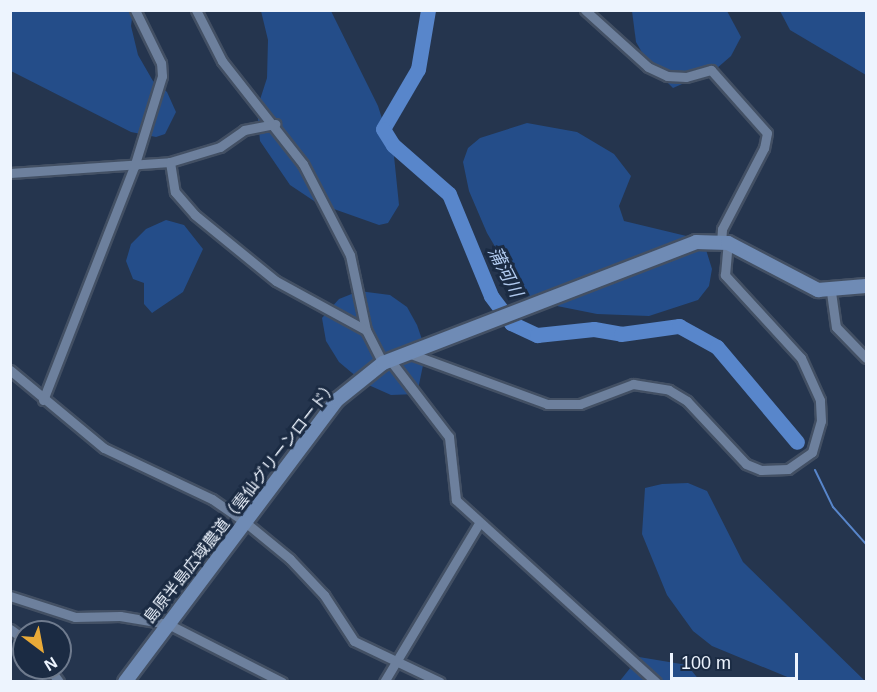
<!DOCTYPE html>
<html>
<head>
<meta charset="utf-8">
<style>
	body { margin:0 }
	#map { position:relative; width:877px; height:692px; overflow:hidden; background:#25354e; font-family:Helvetica,"Noto Sans JP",sans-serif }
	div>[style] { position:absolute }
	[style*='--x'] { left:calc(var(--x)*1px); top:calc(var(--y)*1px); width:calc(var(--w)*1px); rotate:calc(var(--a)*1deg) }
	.green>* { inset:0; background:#244d89 }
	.stream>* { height:2px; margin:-1px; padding:0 1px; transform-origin:1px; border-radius:1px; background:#5886cb }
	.river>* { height:15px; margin:-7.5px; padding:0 7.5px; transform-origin:7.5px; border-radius:7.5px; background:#5886cb }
	.roads { filter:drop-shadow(2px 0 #435064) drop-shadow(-2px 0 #435064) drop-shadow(0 2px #435064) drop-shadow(0 -2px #435064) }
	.street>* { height:9px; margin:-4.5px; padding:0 4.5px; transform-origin:4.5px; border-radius:4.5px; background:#6d809d }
	.secondary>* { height:14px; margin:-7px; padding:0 7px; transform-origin:7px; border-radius:7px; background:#6f8bb5 }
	span { translate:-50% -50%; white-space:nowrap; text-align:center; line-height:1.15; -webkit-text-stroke:6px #1b2b43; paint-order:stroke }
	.street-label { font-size:16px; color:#edf4fe }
	.water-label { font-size:18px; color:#b1caef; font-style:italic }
	.frame { position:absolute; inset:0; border:12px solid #edf4fe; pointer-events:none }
	.north { position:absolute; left:12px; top:620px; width:60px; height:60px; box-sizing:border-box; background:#1b2b43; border:2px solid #6f7b8e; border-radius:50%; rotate:148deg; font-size:16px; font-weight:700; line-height:24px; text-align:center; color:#edf4fe }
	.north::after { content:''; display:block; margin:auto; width:21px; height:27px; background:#e9aa38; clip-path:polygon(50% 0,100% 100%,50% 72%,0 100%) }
	.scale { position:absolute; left:670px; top:653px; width:128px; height:27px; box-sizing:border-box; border:3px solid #edf4fe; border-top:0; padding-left:8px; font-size:18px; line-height:21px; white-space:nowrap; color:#edf4fe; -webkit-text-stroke:4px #1b2b43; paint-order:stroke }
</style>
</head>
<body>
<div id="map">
	<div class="green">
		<i style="clip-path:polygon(11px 11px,133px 11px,131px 26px,138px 55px,153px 81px,167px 92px,176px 112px,165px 134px,156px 137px,131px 132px,11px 71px)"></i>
		<i style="clip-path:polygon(261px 11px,331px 11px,378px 106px,394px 156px,399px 205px,388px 223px,379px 225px,317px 203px,290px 185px,260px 141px,257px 109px,267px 78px,268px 40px)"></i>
		<i style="clip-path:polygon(632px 11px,727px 11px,741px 37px,731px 56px,716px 69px,673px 88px,648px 63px,636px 42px)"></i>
		<i style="clip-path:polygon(780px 11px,866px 11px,866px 75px,790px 30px)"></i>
		<i style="clip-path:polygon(527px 123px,577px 132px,614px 154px,631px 176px,619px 206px,624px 221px,703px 240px,712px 269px,709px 286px,698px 300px,649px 316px,597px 314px,542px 303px,523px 294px,487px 233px,469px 191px,463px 162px,468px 148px,480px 138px)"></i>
		<i style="clip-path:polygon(166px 220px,184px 225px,203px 249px,183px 292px,152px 313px,144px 304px,144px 283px,133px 279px,126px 261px,131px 244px,146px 229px)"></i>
		<i style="clip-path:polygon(359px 291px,390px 295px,407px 307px,417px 325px,426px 351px,417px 394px,391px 395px,364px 383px,339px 362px,326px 341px,322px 318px,339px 299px)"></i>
		<i style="clip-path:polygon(662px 484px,688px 483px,707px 491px,743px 562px,865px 681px,797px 681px,712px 646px,693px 631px,667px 595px,642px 534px,645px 488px)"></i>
		<i style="clip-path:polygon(639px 657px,687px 665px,700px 681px,619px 682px)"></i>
	</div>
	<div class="stream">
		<i style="--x:815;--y:470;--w:41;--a:64.1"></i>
		<i style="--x:833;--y:507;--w:50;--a:48.3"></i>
	</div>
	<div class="river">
		<i style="--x:428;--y:10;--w:60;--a:99.6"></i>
		<i style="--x:418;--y:69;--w:69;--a:120.3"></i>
		<i style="--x:383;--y:129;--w:19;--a:58"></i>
		<i style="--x:393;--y:145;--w:74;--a:41.2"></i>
		<i style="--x:449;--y:194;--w:110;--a:67.6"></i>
		<i style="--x:491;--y:296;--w:34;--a:53"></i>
		<i style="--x:511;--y:323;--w:29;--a:25"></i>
		<i style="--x:537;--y:335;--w:57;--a:-6"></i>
		<i style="--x:594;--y:329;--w:27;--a:10"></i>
		<i style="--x:621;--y:334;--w:59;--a:-7.9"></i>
		<i style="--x:679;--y:326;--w:43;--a:28.9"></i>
		<i style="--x:717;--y:347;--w:124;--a:49.9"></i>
	</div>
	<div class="roads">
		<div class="street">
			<i style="--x:196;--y:10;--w:57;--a:63"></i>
			<i style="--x:222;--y:61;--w:131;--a:51.8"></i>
			<i style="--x:303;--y:164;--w:102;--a:62.7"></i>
			<i style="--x:350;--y:255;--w:77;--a:78"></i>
			<i style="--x:366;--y:330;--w:37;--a:63"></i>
			<i style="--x:585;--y:10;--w:85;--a:42.1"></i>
			<i style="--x:648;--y:67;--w:21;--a:25"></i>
			<i style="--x:667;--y:76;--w:19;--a:3"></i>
			<i style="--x:686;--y:77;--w:26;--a:-16"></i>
			<i style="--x:711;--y:70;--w:84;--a:48.4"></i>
			<i style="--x:767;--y:133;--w:15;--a:101"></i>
			<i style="--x:764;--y:148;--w:91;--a:117.4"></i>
			<i style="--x:722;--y:229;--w:13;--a:94"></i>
			<i style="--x:170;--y:162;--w:30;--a:81"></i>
			<i style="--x:175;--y:192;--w:30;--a:49"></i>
			<i style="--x:195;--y:215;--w:104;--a:39.2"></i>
			<i style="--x:276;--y:281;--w:102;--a:28.6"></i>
			<i style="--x:10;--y:173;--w:160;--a:-3.9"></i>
			<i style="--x:170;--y:162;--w:52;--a:-16.7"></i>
			<i style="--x:220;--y:147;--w:29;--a:-35"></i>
			<i style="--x:244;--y:130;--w:32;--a:-11"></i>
			<i style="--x:831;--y:292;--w:35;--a:82"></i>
			<i style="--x:836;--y:327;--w:43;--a:45.9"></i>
			<i style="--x:408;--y:353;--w:148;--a:20.1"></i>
			<i style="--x:547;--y:404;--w:33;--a:0"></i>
			<i style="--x:580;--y:404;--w:57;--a:-20.7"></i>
			<i style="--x:633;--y:384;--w:36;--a:9"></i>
			<i style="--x:669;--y:390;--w:21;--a:31"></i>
			<i style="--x:687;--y:401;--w:86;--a:46.9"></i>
			<i style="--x:746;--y:464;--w:16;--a:22"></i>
			<i style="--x:761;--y:470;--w:27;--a:-2"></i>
			<i style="--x:788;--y:469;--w:29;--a:-35"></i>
			<i style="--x:812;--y:452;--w:32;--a:-74"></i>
			<i style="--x:821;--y:421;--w:21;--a:-93"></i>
			<i style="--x:820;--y:400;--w:46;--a:-114.3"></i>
			<i style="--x:801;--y:358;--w:113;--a:-132.5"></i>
			<i style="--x:725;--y:275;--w:32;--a:-85"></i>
			<i style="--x:390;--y:360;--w:97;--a:52.5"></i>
			<i style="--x:449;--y:437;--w:63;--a:83.7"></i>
			<i style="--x:456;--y:500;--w:270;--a:42.3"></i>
			<i style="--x:10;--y:370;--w:122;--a:39.7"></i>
			<i style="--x:104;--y:448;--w:119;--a:25.3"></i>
			<i style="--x:212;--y:499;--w:40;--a:34.9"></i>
			<i style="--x:245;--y:522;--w:58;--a:39.4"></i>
			<i style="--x:290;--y:559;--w:50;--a:46.6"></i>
			<i style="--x:324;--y:595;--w:55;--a:56.9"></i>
			<i style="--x:354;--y:641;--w:95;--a:25.5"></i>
			<i style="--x:43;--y:400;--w:250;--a:-68.7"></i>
			<i style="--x:134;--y:167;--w:95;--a:-72.9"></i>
			<i style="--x:162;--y:76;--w:13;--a:-94"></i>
			<i style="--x:161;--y:63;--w:59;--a:-116.1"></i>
			<i style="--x:10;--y:596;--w:68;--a:17.9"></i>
			<i style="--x:75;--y:617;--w:45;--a:-1.3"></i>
			<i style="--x:120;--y:616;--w:49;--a:9.5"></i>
			<i style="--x:168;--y:624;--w:128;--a:27"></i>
			<i style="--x:10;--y:629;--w:17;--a:36"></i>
			<i style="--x:49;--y:668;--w:17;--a:54"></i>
			<i style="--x:384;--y:682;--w:185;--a:-59.1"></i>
		</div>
		<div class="secondary">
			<i style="--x:125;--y:682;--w:353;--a:-53.1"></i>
			<i style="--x:337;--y:400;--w:59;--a:-38.8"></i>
			<i style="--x:383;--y:363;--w:336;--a:-21.1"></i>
			<i style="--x:696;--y:242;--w:32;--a:2"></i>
			<i style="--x:728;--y:243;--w:102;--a:27.6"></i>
			<i style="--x:818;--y:290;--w:48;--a:-4.8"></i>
		</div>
	</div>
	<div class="street-label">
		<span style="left:241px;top:502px;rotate:-52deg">島原半島広域農道（雲仙グリーンロード）</span>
	</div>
	<div class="water-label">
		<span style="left:505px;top:272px;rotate:63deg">蒲河川</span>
	</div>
	<div class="frame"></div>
	<div class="north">N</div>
	<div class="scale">100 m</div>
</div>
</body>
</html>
